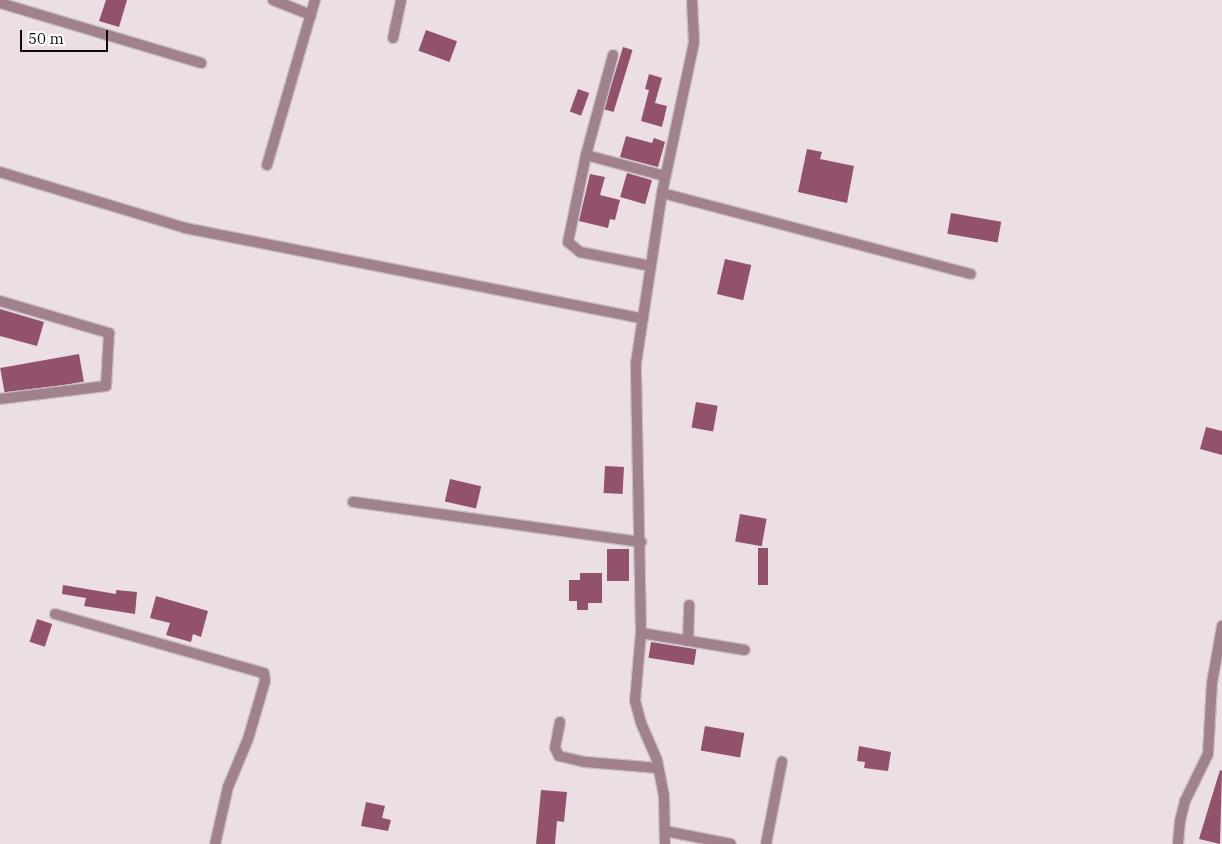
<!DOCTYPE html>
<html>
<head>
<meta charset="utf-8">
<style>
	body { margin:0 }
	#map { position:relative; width:1222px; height:844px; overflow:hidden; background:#ebdfe4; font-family:"IBM Plex Serif",serif }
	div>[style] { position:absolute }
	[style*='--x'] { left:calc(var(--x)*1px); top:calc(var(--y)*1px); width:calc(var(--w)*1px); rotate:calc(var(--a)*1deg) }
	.building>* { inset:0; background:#92516d; transform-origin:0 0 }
	.roads { filter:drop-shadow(1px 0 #c8bdc2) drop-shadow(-1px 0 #c8bdc2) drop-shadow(0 1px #c8bdc2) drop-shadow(0 -1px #c8bdc2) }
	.street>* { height:10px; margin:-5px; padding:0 5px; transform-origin:5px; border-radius:5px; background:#a0818d }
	span { translate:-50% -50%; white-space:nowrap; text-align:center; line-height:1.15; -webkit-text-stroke:5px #fff; paint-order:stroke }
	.scale { position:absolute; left:20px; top:30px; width:88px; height:22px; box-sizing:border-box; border:2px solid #100c0e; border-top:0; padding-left:6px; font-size:15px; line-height:18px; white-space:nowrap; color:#100c0e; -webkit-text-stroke:4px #fff; paint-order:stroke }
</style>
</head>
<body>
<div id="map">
	<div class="building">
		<i style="clip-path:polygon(106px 0,127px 0,119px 27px,99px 21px)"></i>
		<i style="left:426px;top:30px;width:33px;height:22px;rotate:20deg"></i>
		<i style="left:623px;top:47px;width:10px;height:65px;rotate:17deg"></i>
		<i style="clip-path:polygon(649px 74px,662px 78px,655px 103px,667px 106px,662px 127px,641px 121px,649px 90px,645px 89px)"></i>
		<i style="left:578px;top:89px;width:12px;height:24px;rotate:20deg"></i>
		<i style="clip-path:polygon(626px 136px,652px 143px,654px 138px,665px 142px,658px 167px,620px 157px)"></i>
		<i style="clip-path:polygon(807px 149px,822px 152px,820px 159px,854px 166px,847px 203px,798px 192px)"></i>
		<i style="left:627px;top:173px;width:26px;height:25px;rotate:16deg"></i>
		<i style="clip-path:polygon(590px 174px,605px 177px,600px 195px,620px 200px,615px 220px,610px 219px,608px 228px,579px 221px)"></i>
		<i style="left:951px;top:213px;width:51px;height:21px;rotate:10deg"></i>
		<i style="left:725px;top:259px;width:27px;height:36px;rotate:13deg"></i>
		<i style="clip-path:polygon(0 309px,44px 322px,37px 346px,0 336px)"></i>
		<i style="left:79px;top:354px;width:28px;height:80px;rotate:80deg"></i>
		<i style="left:696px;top:402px;width:22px;height:26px;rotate:10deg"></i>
		<i style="clip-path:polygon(1206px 427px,1222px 431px,1222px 455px,1200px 449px)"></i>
		<i style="left:605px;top:466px;width:19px;height:27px;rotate:3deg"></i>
		<i style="left:450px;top:479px;width:32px;height:23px;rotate:13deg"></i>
		<i style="left:740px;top:514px;width:27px;height:28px;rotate:10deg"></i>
		<i style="left:758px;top:548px;width:10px;height:37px"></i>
		<i style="left:607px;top:549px;width:22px;height:32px"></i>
		<i style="clip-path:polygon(580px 573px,602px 573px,602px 603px,588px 603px,588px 610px,577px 610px,577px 601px,569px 601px,569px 580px,580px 580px)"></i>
		<i style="clip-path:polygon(63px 585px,116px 594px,116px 590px,137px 592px,135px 614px,84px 606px,86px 598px,62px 594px)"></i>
		<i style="clip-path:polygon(156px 596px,208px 611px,201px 637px,193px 634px,191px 642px,166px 635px,170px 623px,150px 618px)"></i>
		<i style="left:37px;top:619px;width:16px;height:24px;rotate:18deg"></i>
		<i style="left:651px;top:642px;width:46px;height:16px;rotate:9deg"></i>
		<i style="left:705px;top:726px;width:40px;height:25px;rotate:10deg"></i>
		<i style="clip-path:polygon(859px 746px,891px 752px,888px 771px,864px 768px,865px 762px,857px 761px)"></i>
		<i style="clip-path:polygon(1220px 770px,1222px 771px,1220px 844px,1199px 839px)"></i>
		<i style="clip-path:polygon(541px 790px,567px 792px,564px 822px,557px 821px,555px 844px,536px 844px)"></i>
		<i style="clip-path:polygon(366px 802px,385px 806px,382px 818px,391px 820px,388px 831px,361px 826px)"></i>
	</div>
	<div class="roads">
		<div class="street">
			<i style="--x:273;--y:0;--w:41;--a:21.5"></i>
			<i style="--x:0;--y:3;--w:210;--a:16.6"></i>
			<i style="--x:393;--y:38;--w:39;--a:-78"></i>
			<i style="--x:613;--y:55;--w:104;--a:105.1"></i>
			<i style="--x:586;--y:155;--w:89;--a:101.7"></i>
			<i style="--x:568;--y:242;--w:16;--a:40"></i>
			<i style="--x:580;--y:252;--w:72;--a:11.2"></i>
			<i style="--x:586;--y:155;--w:82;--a:14.9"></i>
			<i style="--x:267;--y:165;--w:172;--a:-73.8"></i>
			<i style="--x:0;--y:172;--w:193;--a:16.8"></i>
			<i style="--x:185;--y:228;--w:467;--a:11.2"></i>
			<i style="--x:662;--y:193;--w:319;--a:14.7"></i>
			<i style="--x:0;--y:301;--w:114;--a:16.4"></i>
			<i style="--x:109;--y:333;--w:53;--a:93.2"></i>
			<i style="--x:106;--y:386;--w:107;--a:173"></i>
			<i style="--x:353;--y:502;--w:291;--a:7.9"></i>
			<i style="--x:55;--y:614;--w:217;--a:15.8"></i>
			<i style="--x:264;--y:673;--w:8;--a:83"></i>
			<i style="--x:265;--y:681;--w:60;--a:106.3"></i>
			<i style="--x:248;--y:739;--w:52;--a:112.6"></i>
			<i style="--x:228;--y:787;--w:58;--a:102.8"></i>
			<i style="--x:641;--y:633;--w:105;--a:9.3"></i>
			<i style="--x:688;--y:641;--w:36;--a:-88"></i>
			<i style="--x:560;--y:722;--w:26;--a:101"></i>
			<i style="--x:555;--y:748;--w:9;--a:63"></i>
			<i style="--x:559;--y:756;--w:27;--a:13"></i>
			<i style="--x:585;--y:762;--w:73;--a:4.7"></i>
			<i style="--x:665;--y:831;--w:67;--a:11.1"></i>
			<i style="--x:665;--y:844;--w:48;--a:-91.2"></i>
			<i style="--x:664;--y:796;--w:37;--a:-101"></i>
			<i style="--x:657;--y:760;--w:40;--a:-113.4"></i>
			<i style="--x:641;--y:723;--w:23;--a:-105"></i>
			<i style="--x:635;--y:701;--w:68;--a:-85"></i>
			<i style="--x:641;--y:633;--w:270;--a:-91.1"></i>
			<i style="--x:636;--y:363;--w:172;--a:-81.3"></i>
			<i style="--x:662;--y:193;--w:154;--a:-78"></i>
			<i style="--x:694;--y:42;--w:42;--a:-92.7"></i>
			<i style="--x:766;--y:844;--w:84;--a:-79"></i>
			<i style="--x:1178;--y:844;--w:23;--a:-85"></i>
			<i style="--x:1180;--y:821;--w:21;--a:-76"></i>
			<i style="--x:1185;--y:801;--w:52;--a:-63.9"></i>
			<i style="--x:1208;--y:754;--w:71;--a:-86.8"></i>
			<i style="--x:1212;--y:683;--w:58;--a:-80"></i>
		</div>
	</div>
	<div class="scale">50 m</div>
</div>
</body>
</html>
